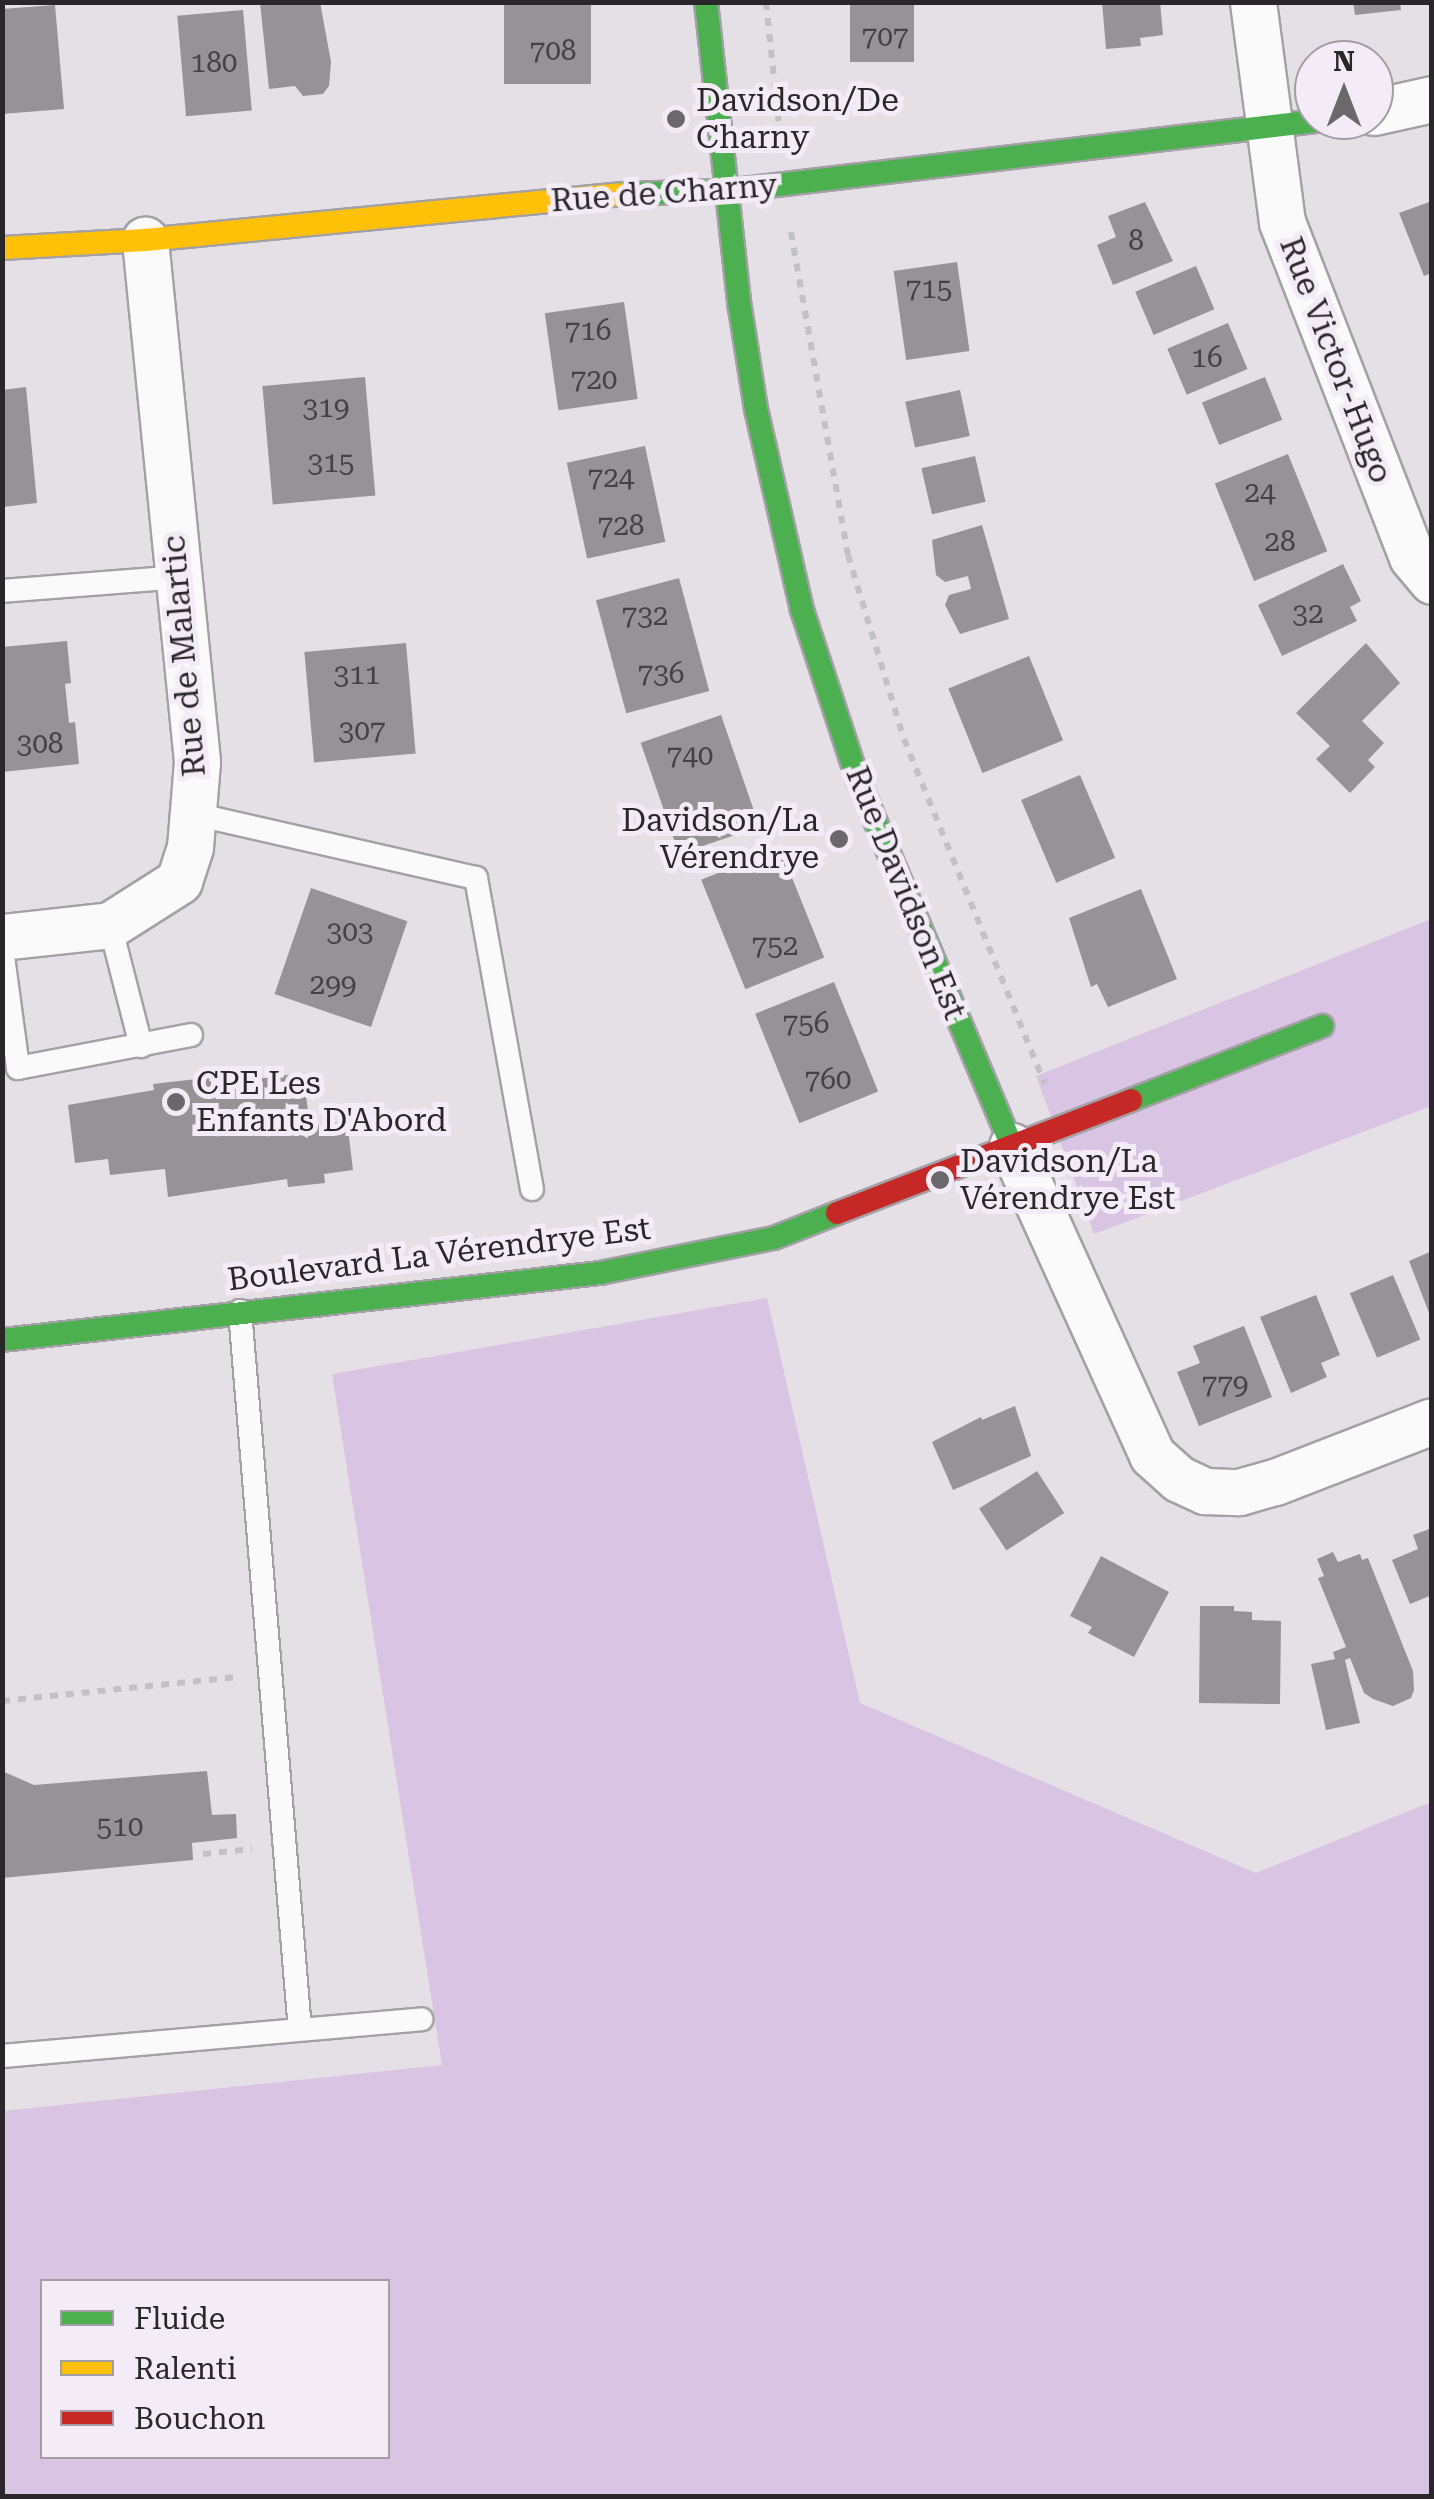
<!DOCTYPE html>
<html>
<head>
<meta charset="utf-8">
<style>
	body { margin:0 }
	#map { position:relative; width:1434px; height:2499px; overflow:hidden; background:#e4e0e6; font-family:"Roboto Serif",serif }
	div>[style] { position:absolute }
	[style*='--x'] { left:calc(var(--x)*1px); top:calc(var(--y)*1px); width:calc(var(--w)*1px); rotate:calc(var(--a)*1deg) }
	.green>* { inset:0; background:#dac4e3 }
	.building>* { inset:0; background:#969397; transform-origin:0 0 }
	.path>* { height:6px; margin-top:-3px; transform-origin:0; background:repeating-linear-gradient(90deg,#c2c1c4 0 8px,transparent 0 16px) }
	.roads { filter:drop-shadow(2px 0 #a4a1a6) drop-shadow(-2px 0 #a4a1a6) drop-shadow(0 2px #a4a1a6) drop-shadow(0 -2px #a4a1a6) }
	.lane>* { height:22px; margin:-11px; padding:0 11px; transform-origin:11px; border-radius:11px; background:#fbfafb }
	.street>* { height:45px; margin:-22.5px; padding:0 22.5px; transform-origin:22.5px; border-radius:22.5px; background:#fbfafb }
	.fast>* { height:22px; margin:-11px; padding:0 11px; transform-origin:11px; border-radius:11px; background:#4caf50 }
	.slow>* { height:22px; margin:-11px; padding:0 11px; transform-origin:11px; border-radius:11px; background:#ffc107 }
	.jam>* { height:22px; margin:-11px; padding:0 11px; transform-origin:11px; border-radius:11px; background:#c62828 }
	.dots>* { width:28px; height:28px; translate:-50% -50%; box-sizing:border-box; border:5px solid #f3ebf6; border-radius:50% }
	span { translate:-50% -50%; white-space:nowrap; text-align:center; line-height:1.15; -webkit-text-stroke:10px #f3ebf6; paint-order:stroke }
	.number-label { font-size:28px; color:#454246 }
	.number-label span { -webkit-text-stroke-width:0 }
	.poi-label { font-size:32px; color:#2a272b }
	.left { translate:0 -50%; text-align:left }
	.right { translate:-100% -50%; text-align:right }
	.street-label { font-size:32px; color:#2a272b }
	.frame { position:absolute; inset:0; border:5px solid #2a272b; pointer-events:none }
	.legend { position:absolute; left:40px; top:2279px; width:350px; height:180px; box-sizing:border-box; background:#f3ebf6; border:2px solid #a39da5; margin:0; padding:12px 18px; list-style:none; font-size:30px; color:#2a272b }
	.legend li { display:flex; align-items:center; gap:20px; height:50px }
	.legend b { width:50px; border:2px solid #a39da5 }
	.north { position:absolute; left:1294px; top:40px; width:100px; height:100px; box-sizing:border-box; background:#f3ebf6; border:2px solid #a39da5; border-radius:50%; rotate:0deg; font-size:28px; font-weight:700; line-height:40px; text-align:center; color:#2a272b }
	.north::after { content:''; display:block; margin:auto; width:35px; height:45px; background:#6b686c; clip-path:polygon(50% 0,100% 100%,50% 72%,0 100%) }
</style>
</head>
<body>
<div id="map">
	<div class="green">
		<i style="clip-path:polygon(1431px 919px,1431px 1106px,1094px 1234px,1036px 1076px)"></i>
		<i style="clip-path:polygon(evenodd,767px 1298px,860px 1703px,1256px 1873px,1431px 1802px,1431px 2496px,3px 2496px,3px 2111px,442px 2065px,332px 1374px,767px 1298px,42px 2282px,388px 2282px,388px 2456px,42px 2456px,42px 2282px)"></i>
	</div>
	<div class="building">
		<i style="clip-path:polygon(260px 2px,320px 2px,331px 62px,329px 86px,323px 94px,303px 96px,295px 86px,269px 89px)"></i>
		<i style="left:504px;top:2px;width:87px;height:82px"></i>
		<i style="left:850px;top:2px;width:64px;height:60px"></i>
		<i style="clip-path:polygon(1102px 2px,1160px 2px,1163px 35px,1140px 38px,1141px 46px,1106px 49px)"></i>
		<i style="clip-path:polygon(1353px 2px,1400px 2px,1401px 10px,1355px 15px)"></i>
		<i style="clip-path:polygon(55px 5px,64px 109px,2px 114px,2px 9px)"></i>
		<i style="left:243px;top:10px;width:101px;height:66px;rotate:85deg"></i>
		<i style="clip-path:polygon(1432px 201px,1432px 273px,1424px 276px,1399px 213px)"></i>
		<i style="clip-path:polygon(1145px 202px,1173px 261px,1113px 285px,1097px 245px,1116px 237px,1108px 216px)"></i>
		<i style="left:957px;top:262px;width:90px;height:64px;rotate:82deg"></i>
		<i style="left:1196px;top:266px;width:47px;height:66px;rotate:67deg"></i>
		<i style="left:624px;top:302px;width:98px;height:80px;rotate:82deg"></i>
		<i style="left:1228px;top:323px;width:50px;height:66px;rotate:67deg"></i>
		<i style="left:365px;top:377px;width:119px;height:103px;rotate:85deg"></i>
		<i style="left:1265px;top:377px;width:46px;height:68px;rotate:68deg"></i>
		<i style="clip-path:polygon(26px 387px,37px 503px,2px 507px,2px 390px)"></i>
		<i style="left:960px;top:390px;width:47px;height:56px;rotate:78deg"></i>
		<i style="left:645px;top:446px;width:98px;height:80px;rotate:78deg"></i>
		<i style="left:1288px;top:454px;width:105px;height:79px;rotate:68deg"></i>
		<i style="left:975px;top:456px;width:47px;height:55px;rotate:77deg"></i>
		<i style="clip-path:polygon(982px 525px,1009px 619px,960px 634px,945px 605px,949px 595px,971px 589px,968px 576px,945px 582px,936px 575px,932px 540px)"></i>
		<i style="clip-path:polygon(1343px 564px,1361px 601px,1350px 607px,1357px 621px,1282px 656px,1258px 605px)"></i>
		<i style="left:679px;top:578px;width:117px;height:86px;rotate:75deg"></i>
		<i style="clip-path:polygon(67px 641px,71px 683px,65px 684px,67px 703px,69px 723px,75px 722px,79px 764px,2px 772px,2px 647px)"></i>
		<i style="left:406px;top:643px;width:111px;height:102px;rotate:85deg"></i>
		<i style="clip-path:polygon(1366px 643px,1400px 683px,1362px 721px,1384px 743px,1368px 760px,1375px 767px,1350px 793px,1316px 759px,1330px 746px,1296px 713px)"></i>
		<i style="left:1029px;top:656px;width:91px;height:87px;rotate:68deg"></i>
		<i style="left:721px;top:715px;width:118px;height:85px;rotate:71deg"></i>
		<i style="left:1080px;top:775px;width:90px;height:64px;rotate:67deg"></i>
		<i style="left:780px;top:848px;width:118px;height:85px;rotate:68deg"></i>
		<i style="left:311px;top:888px;width:102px;height:112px;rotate:19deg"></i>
		<i style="clip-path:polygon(1141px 889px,1177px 979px,1108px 1007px,1097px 984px,1091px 987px,1069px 918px)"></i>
		<i style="left:834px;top:982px;width:118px;height:85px;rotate:68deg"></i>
		<i style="clip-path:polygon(303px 1073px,310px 1126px,347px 1121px,353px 1170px,324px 1174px,325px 1183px,288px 1187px,287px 1179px,168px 1197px,165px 1169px,110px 1175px,108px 1159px,75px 1163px,68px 1105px,154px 1090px,153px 1084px,214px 1077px,215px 1084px)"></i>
		<i style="clip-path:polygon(1432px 1251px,1432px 1318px,1431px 1318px,1409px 1261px)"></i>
		<i style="left:1393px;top:1275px;width:70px;height:47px;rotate:67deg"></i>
		<i style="clip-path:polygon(1316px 1295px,1340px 1355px,1321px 1363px,1327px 1377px,1291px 1393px,1260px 1317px)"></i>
		<i style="clip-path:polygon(1244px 1326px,1272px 1397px,1199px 1426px,1177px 1372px,1200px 1363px,1193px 1346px)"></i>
		<i style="clip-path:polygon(1015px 1406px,1031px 1456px,953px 1490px,932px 1442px,981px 1417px,982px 1420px)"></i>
		<i style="left:1037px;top:1471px;width:50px;height:69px;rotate:57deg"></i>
		<i style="clip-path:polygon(1432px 1528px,1432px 1595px,1410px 1604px,1392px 1560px,1418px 1549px,1413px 1535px)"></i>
		<i style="clip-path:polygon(1333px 1552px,1338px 1562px,1360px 1554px,1362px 1560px,1368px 1558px,1413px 1671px,1414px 1690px,1411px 1698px,1393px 1706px,1373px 1699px,1364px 1693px,1350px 1658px,1345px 1660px,1360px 1723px,1326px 1730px,1311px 1664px,1335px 1659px,1333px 1652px,1346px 1647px,1318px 1578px,1324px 1576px,1317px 1559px)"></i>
		<i style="clip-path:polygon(1101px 1556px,1169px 1592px,1134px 1657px,1088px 1633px,1092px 1627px,1070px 1616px)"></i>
		<i style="clip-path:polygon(1200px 1606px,1234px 1606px,1234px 1611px,1252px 1612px,1252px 1620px,1281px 1621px,1280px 1704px,1199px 1703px)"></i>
		<i style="clip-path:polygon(2px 1771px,34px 1785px,207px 1771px,212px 1815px,236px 1814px,237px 1838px,192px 1843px,193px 1860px,2px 1878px)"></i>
	</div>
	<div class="path">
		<i style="--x:766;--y:2;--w:134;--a:84"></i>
		<i style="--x:791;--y:232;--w:328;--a:80"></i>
		<i style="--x:848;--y:555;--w:192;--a:73.1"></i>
		<i style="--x:904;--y:739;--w:373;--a:67.8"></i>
		<i style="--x:2;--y:1701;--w:239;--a:-5.8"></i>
		<i style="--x:203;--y:1854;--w:49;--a:-5.8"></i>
	</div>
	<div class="roads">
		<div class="lane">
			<i style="--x:2;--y:591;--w:178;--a:-4.5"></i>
			<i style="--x:194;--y:814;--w:289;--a:12.8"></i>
			<i style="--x:476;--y:878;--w:316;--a:79.8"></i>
			<i style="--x:110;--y:925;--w:125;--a:75.6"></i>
			<i style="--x:2;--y:949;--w:120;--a:82.3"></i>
			<i style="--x:18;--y:1068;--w:176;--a:-10.8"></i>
			<i style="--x:240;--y:1311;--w:721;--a:85.23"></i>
			<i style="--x:2;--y:2056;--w:421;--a:-5"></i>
		</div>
		<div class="street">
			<i style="--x:1253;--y:2;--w:222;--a:82.5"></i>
			<i style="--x:1282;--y:222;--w:359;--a:68.8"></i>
			<i style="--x:1412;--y:557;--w:31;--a:50"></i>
			<i style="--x:1374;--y:112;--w:59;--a:-12.6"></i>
			<i style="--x:2;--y:937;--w:109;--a:-6.3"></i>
			<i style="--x:110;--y:925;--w:82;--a:-32.5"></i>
			<i style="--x:179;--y:881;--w:36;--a:-72"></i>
			<i style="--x:190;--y:847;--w:86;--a:-85.3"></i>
			<i style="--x:197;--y:761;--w:524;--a:-95.7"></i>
			<i style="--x:1012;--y:1146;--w:339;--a:65.6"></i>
			<i style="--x:1152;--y:1455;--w:36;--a:42"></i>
			<i style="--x:1179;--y:1479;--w:29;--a:25"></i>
			<i style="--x:1205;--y:1491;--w:34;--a:2"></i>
			<i style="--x:1239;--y:1492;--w:37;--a:-16"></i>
			<i style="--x:1275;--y:1482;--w:168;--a:-21.2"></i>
		</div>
		<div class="fast">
			<i style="--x:706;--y:2;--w:308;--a:83.7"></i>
			<i style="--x:740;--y:308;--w:102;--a:81"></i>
			<i style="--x:756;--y:409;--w:206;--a:77.1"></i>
			<i style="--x:802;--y:610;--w:179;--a:71.8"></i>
			<i style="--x:858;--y:780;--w:397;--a:67.2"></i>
			<i style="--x:621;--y:194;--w:105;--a:-1.6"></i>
			<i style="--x:726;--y:191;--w:602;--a:-6.77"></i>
			<i style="--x:1131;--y:1100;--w:205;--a:-21.2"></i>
			<i style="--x:2;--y:1340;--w:602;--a:-6.39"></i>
			<i style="--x:600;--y:1273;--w:177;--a:-11.4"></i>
			<i style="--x:774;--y:1238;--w:68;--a:-21.6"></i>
		</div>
		<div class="slow">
			<i style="--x:2;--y:248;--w:143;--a:-3.2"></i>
			<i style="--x:145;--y:240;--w:478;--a:-5.5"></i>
		</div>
		<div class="jam">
			<i style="--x:837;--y:1213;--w:315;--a:-21"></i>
		</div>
	</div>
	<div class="dots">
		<i style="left:676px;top:119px;background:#6b686c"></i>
		<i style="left:839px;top:839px;background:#6b686c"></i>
		<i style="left:176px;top:1102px;background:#6b686c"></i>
		<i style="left:940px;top:1180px;background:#6b686c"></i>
	</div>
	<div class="number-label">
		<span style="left:885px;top:37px">707</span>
		<span style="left:553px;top:51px">708</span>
		<span style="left:214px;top:63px">180</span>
		<span style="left:1136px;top:241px">8</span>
		<span style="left:929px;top:289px">715</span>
		<span style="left:588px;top:331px">716</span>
		<span style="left:1207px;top:358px">16</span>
		<span style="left:594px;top:380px">720</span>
		<span style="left:326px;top:408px">319</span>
		<span style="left:331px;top:463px">315</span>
		<span style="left:611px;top:478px">724</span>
		<span style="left:1260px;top:493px">24</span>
		<span style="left:621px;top:526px">728</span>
		<span style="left:1280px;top:542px">28</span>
		<span style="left:1308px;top:614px">32</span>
		<span style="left:645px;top:616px">732</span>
		<span style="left:661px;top:674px">736</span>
		<span style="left:357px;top:675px">311</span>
		<span style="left:362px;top:731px">307</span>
		<span style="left:40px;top:744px">308</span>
		<span style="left:690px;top:756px">740</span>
		<span style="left:350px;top:932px">303</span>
		<span style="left:775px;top:946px">752</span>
		<span style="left:333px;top:985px">299</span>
		<span style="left:806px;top:1024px">756</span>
		<span style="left:828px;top:1080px">760</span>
		<span style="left:1225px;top:1385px">779</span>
		<span style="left:120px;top:1827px">510</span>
	</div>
	<div class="poi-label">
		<span class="left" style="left:696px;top:119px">Davidson/De<br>Charny</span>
		<span class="right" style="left:819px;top:839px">Davidson/La<br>Vérendrye</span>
		<span class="left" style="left:196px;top:1102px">CPE Les<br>Enfants D'Abord</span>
		<span class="left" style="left:960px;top:1180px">Davidson/La<br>Vérendrye Est</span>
	</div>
	<div class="street-label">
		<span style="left:664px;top:193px;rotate:-4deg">Rue de Charny</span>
		<span style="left:1336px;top:360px;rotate:69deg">Rue Victor-Hugo</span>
		<span style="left:184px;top:656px;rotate:-95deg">Rue de Malartic</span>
		<span style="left:906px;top:893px;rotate:68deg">Rue Davidson Est</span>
		<span style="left:439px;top:1254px;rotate:-7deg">Boulevard La Vérendrye Est</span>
	</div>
	<div class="frame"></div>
	<ul class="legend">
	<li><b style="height:12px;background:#4caf50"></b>Fluide</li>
	<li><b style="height:12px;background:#ffc107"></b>Ralenti</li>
	<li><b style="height:12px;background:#c62828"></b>Bouchon</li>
	</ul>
	<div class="north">N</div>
</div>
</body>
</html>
